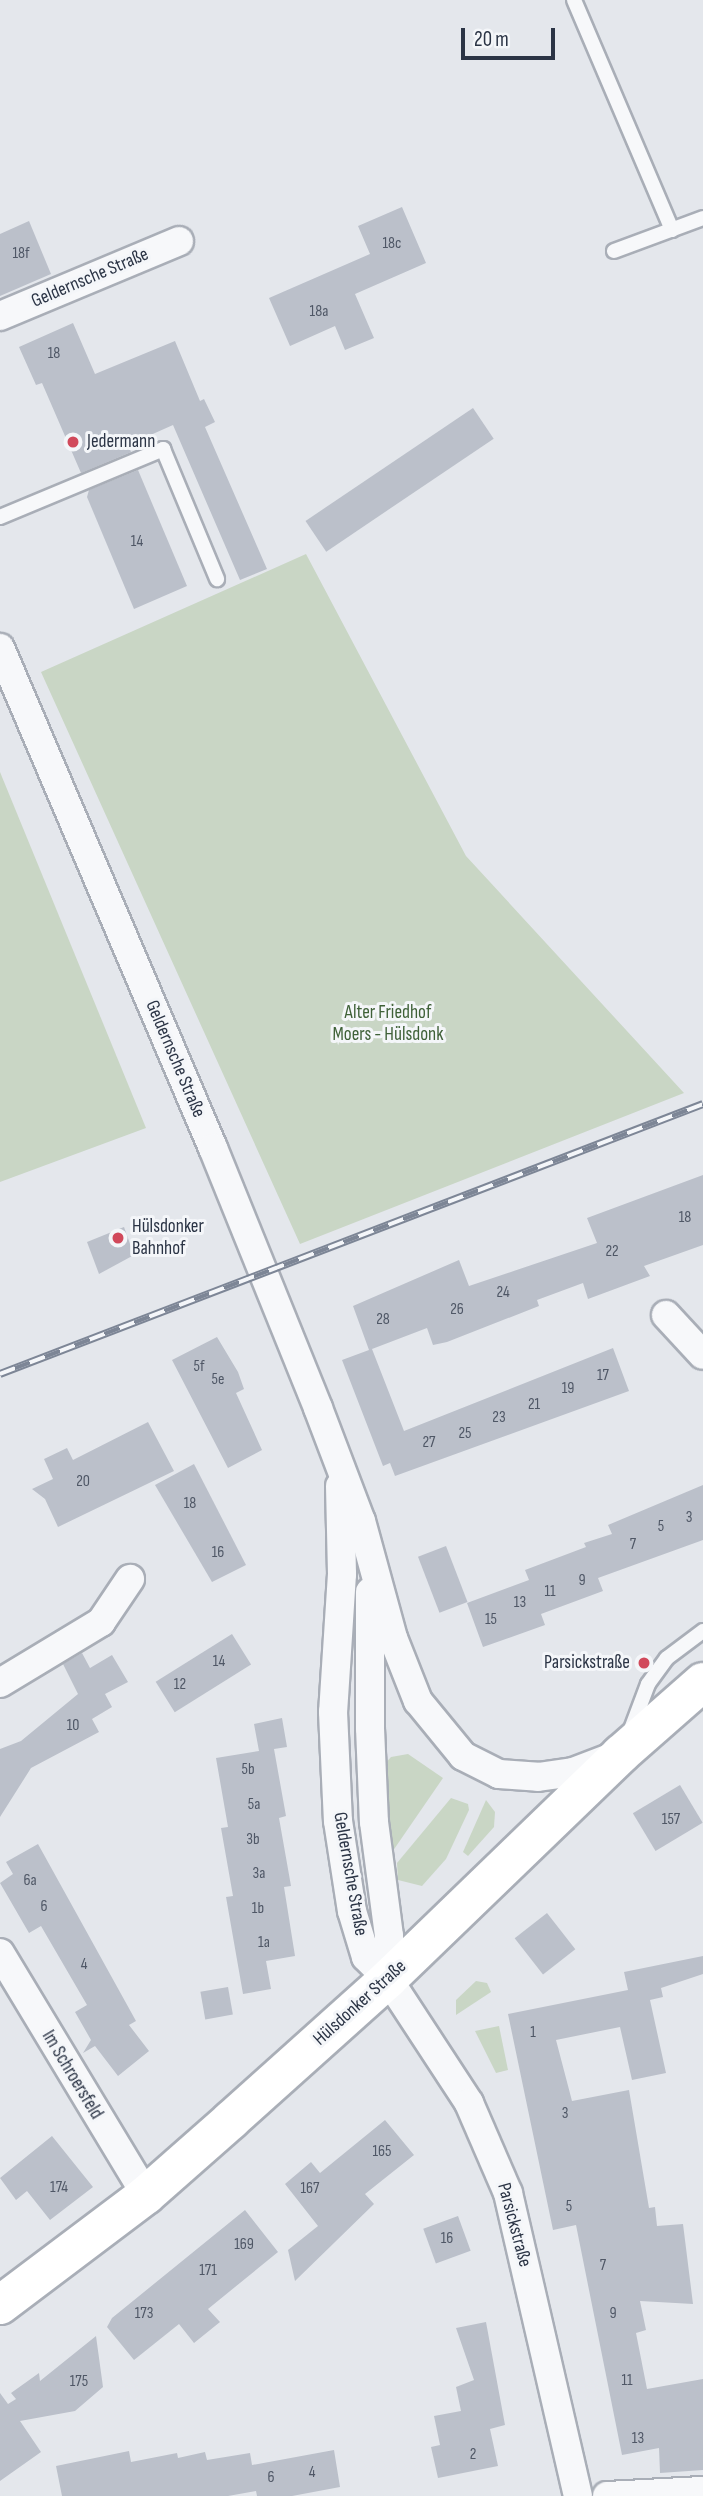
<!DOCTYPE html>
<html>
<head>
<meta charset="utf-8">
<style>
	body { margin:0 }
	#map { position:relative; width:703px; height:2496px; overflow:hidden; background:#e4e7ec; font-family:"Sofia Sans Condensed",sans-serif }
	div>[style] { position:absolute }
	[style*='--x'] { left:calc(var(--x)*1px); top:calc(var(--y)*1px); width:calc(var(--w)*1px); rotate:calc(var(--a)*1deg) }
	.green>* { inset:0; background:#c9d6c5 }
	.building>* { inset:0; background:#bbc0ca; transform-origin:0 0 }
	.roads { filter:drop-shadow(2px 0 #a9aeb7) drop-shadow(-2px 0 #a9aeb7) drop-shadow(0 2px #a9aeb7) drop-shadow(0 -2px #a9aeb7) }
	.lane>* { height:14px; margin:-7px; padding:0 7px; transform-origin:7px; border-radius:7px; background:#f7f8fa }
	.street>* { height:28px; margin:-14px; padding:0 14px; transform-origin:14px; border-radius:14px; background:#f7f8fa }
	.secondary>* { height:38px; margin:-19px; padding:0 19px; transform-origin:19px; border-radius:19px; background:#fff }
	.rail>* { height:8px; margin-top:-4px; transform-origin:0; background:repeating-linear-gradient(90deg,#f4f6f9 0 16px,#7d8696 0 32px); box-sizing:border-box; border-block:2px solid #7d8696 }
	.dots>* { width:19px; height:19px; translate:-50% -50%; box-sizing:border-box; border:4px solid #f4f6f9; border-radius:50% }
	span { translate:-50% -50%; white-space:nowrap; text-align:center; line-height:1.15; -webkit-text-stroke:6px #f4f6f9; paint-order:stroke }
	.number-label { font-size:16px; color:#4f5766 }
	.number-label span { -webkit-text-stroke-width:0 }
	.street-label { font-size:19px; color:#2b3445 }
	.poi-label { font-size:19px; color:#2b3445 }
	.left { translate:0 -50%; text-align:left }
	.right { translate:-100% -50%; text-align:right }
	.park-label { font-size:19px; color:#3f6138 }
	.scale { position:absolute; left:461px; top:28px; width:94px; height:32px; box-sizing:border-box; border:4px solid #2b3445; border-top:0; padding-left:9px; font-size:21px; line-height:24px; white-space:nowrap; color:#2b3445; -webkit-text-stroke:5px #f4f6f9; paint-order:stroke }
</style>
</head>
<body>
<div id="map">
	<div class="green">
		<i style="clip-path:polygon(306px 554px,466px 856px,684px 1093px,300px 1244px,41px 672px)"></i>
		<i style="clip-path:polygon(0 772px,146px 1128px,0 1182px)"></i>
		<i style="clip-path:polygon(408px 1754px,443px 1778px,388px 1858px,383px 1766px,391px 1757px)"></i>
		<i style="clip-path:polygon(451px 1798px,468px 1804px,469px 1810px,446px 1859px,422px 1886px,398px 1880px,397px 1863px)"></i>
		<i style="clip-path:polygon(486px 1800px,495px 1812px,494px 1827px,468px 1856px,463px 1852px)"></i>
		<i style="clip-path:polygon(476px 1981px,487px 1983px,491px 1992px,456px 2015px,456px 2000px)"></i>
		<i style="clip-path:polygon(499px 2026px,508px 2070px,496px 2073px,475px 2031px)"></i>
	</div>
	<div class="building">
		<i style="clip-path:polygon(402px 207px,426px 263px,355px 294px,374px 338px,345px 350px,335px 326px,290px 346px,269px 298px,370px 254px,358px 226px)"></i>
		<i style="clip-path:polygon(29px 221px,51px 274px,0 296px,0 234px)"></i>
		<i style="clip-path:polygon(73px 323px,95px 374px,175px 341px,200px 401px,204px 399px,215px 422px,205px 427px,267px 569px,240px 580px,173px 425px,128px 445px,131px 452px,81px 473px,42px 383px,36px 385px,19px 347px)"></i>
		<i style="left:473px;top:408px;width:37px;height:202px;rotate:56deg"></i>
		<i style="clip-path:polygon(138px 470px,187px 586px,134px 609px,87px 497px,89px 490px)"></i>
		<i style="clip-path:polygon(703px 1175px,703px 1245px,644px 1266px,650px 1276px,588px 1299px,583px 1283px,537px 1300px,539px 1306px,447px 1342px,433px 1345px,427px 1328px,372px 1349px,404px 1431px,613px 1348px,629px 1391px,395px 1476px,390px 1463px,383px 1466px,342px 1360px,369px 1350px,353px 1306px,459px 1260px,469px 1286px,597px 1243px,587px 1218px)"></i>
		<i style="clip-path:polygon(124px 1227px,134px 1255px,99px 1274px,87px 1242px)"></i>
		<i style="clip-path:polygon(217px 1337px,238px 1372px,244px 1389px,236px 1393px,262px 1450px,228px 1468px,172px 1360px)"></i>
		<i style="clip-path:polygon(148px 1422px,174px 1471px,58px 1527px,45px 1499px,32px 1489px,53px 1479px,44px 1459px,67px 1448px,73px 1460px)"></i>
		<i style="clip-path:polygon(194px 1464px,246px 1565px,212px 1582px,155px 1485px)"></i>
		<i style="clip-path:polygon(703px 1485px,703px 1540px,598px 1578px,603px 1591px,541px 1614px,545px 1625px,483px 1647px,467px 1603px,529px 1580px,525px 1570px,586px 1547px,584px 1543px,612px 1534px,608px 1525px)"></i>
		<i style="left:446px;top:1546px;width:60px;height:30px;rotate:69deg"></i>
		<i style="left:232px;top:1634px;width:36px;height:90px;rotate:58deg"></i>
		<i style="clip-path:polygon(82px 1653px,90px 1668px,112px 1655px,128px 1682px,105px 1694px,112px 1707px,92px 1719px,99px 1732px,31px 1768px,0 1817px,0 1749px,21px 1741px,78px 1694px,63px 1664px)"></i>
		<i style="clip-path:polygon(282px 1718px,287px 1747px,274px 1749px,286px 1816px,279px 1818px,291px 1886px,284px 1887px,295px 1956px,266px 1961px,271px 1989px,243px 1994px,226px 1897px,233px 1896px,221px 1828px,228px 1827px,216px 1758px,259px 1751px,254px 1724px)"></i>
		<i style="left:680px;top:1785px;width:44px;height:55px;rotate:59deg"></i>
		<i style="clip-path:polygon(38px 1844px,136px 2021px,129px 2025px,149px 2051px,118px 2076px,95px 2046px,83px 2053px,91px 2040px,75px 2012px,87px 2005px,41px 1926px,29px 1933px,0 1883px,13px 1874px,6px 1862px)"></i>
		<i style="left:547px;top:1913px;width:46px;height:41px;rotate:52deg"></i>
		<i style="clip-path:polygon(703px 1956px,703px 1974px,661px 1988px,663px 1997px,650px 2000px,666px 2073px,632px 2080px,620px 2027px,556px 2040px,572px 2101px,629px 2090px,649px 2208px,655px 2207px,657px 2226px,683px 2224px,693px 2304px,640px 2301px,646px 2330px,636px 2333px,647px 2389px,703px 2379px,703px 2470px,660px 2473px,659px 2448px,622px 2455px,576px 2225px,553px 2230px,508px 2014px,628px 1990px,624px 1972px)"></i>
		<i style="left:228px;top:1987px;width:28px;height:28px;rotate:80deg"></i>
		<i style="clip-path:polygon(385px 2120px,414px 2155px,365px 2194px,374px 2204px,295px 2281px,288px 2250px,318px 2226px,285px 2184px,311px 2162px,320px 2173px)"></i>
		<i style="clip-path:polygon(52px 2136px,93px 2187px,50px 2220px,27px 2191px,16px 2200px,0 2178px)"></i>
		<i style="clip-path:polygon(245px 2210px,278px 2252px,208px 2309px,220px 2322px,194px 2343px,179px 2324px,134px 2360px,107px 2327px,112px 2318px)"></i>
		<i style="left:458px;top:2216px;width:37px;height:37px;rotate:70deg"></i>
		<i style="clip-path:polygon(486px 2322px,505px 2425px,490px 2429px,498px 2466px,438px 2478px,431px 2447px,440px 2445px,434px 2416px,461px 2411px,456px 2387px,474px 2380px,456px 2328px)"></i>
		<i style="clip-path:polygon(96px 2336px,103px 2387px,75px 2411px,20px 2421px,41px 2452px,0 2481px,0 2393px,8px 2404px,16px 2399px,11px 2393px,39px 2373px,40px 2381px)"></i>
		<i style="clip-path:polygon(334px 2450px,340px 2487px,292px 2496px,257px 2496px,256px 2491px,228px 2496px,62px 2496px,56px 2466px,129px 2451px,131px 2462px,177px 2453px,178px 2458px,205px 2452px,207px 2460px,250px 2453px,252px 2465px)"></i>
	</div>
	<div class="roads">
		<div class="lane">
			<i style="--x:574;--y:0;--w:250;--a:66.9"></i>
			<i style="--x:614;--y:251;--w:95;--a:-20.3"></i>
			<i style="--x:0;--y:517;--w:177;--a:-22.6"></i>
			<i style="--x:163;--y:449;--w:141;--a:67.4"></i>
			<i style="--x:630;--y:1732;--w:51;--a:-69.4"></i>
			<i style="--x:648;--y:1684;--w:32;--a:-54"></i>
			<i style="--x:667;--y:1658;--w:45;--a:-36.9"></i>
		</div>
		<div class="street">
			<i style="--x:0;--y:316;--w:194;--a:-22.7"></i>
			<i style="--x:0;--y:648;--w:543;--a:66.93"></i>
			<i style="--x:213;--y:1148;--w:280;--a:68"></i>
			<i style="--x:318;--y:1408;--w:121;--a:69.2"></i>
			<i style="--x:361;--y:1521;--w:121;--a:74.7"></i>
			<i style="--x:393;--y:1638;--w:68;--a:68.4"></i>
			<i style="--x:418;--y:1701;--w:71;--a:50.7"></i>
			<i style="--x:463;--y:1756;--w:40;--a:26.6"></i>
			<i style="--x:499;--y:1774;--w:39;--a:4"></i>
			<i style="--x:538;--y:1777;--w:35;--a:-8"></i>
			<i style="--x:573;--y:1772;--w:42;--a:-21"></i>
			<i style="--x:666;--y:1315;--w:54;--a:47.2"></i>
			<i style="--x:340;--y:1486;--w:88;--a:88.7"></i>
			<i style="--x:342;--y:1574;--w:138;--a:93.7"></i>
			<i style="--x:333;--y:1712;--w:109;--a:87.4"></i>
			<i style="--x:338;--y:1821;--w:91;--a:81.2"></i>
			<i style="--x:352;--y:1911;--w:48;--a:73.1"></i>
			<i style="--x:366;--y:1957;--w:31;--a:45"></i>
			<i style="--x:388;--y:1979;--w:148;--a:56.8"></i>
			<i style="--x:469;--y:2103;--w:98;--a:66.6"></i>
			<i style="--x:508;--y:2193;--w:311;--a:77"></i>
			<i style="--x:370;--y:1592;--w:136;--a:90"></i>
			<i style="--x:370;--y:1728;--w:94;--a:87.6"></i>
			<i style="--x:374;--y:1822;--w:115;--a:82.5"></i>
			<i style="--x:389;--y:1936;--w:43;--a:91.3"></i>
			<i style="--x:0;--y:1683;--w:118;--a:-31.1"></i>
			<i style="--x:101;--y:1622;--w:52;--a:-56"></i>
			<i style="--x:0;--y:1953;--w:283;--a:58.9"></i>
			<i style="--x:607;--y:2496;--w:96;--a:-3"></i>
		</div>
		<div class="secondary">
			<i style="--x:0;--y:2305;--w:183;--a:-37"></i>
			<i style="--x:146;--y:2195;--w:113;--a:-41.4"></i>
			<i style="--x:231;--y:2120;--w:211;--a:-41.9"></i>
			<i style="--x:388;--y:1979;--w:324;--a:-44"></i>
			<i style="--x:621;--y:1754;--w:109;--a:-41.3"></i>
		</div>
	</div>
	<div class="rail">
		<i style="--x:0;--y:1374;--w:753;--a:-21.01"></i>
	</div>
	<div class="dots">
		<i style="left:73px;top:442px;background:#d1495b"></i>
		<i style="left:118px;top:1238px;background:#d1495b"></i>
		<i style="left:644px;top:1663px;background:#d1495b"></i>
	</div>
	<div class="number-label">
		<span style="left:392px;top:244px">18c</span>
		<span style="left:21px;top:254px">18f</span>
		<span style="left:319px;top:312px">18a</span>
		<span style="left:54px;top:354px">18</span>
		<span style="left:137px;top:542px">14</span>
		<span style="left:685px;top:1218px">18</span>
		<span style="left:612px;top:1252px">22</span>
		<span style="left:503px;top:1293px">24</span>
		<span style="left:457px;top:1310px">26</span>
		<span style="left:383px;top:1320px">28</span>
		<span style="left:199px;top:1367px">5f</span>
		<span style="left:603px;top:1376px">17</span>
		<span style="left:218px;top:1380px">5e</span>
		<span style="left:568px;top:1389px">19</span>
		<span style="left:534px;top:1405px">21</span>
		<span style="left:499px;top:1418px">23</span>
		<span style="left:465px;top:1434px">25</span>
		<span style="left:429px;top:1443px">27</span>
		<span style="left:83px;top:1482px">20</span>
		<span style="left:190px;top:1504px">18</span>
		<span style="left:689px;top:1518px">3</span>
		<span style="left:661px;top:1527px">5</span>
		<span style="left:633px;top:1545px">7</span>
		<span style="left:218px;top:1553px">16</span>
		<span style="left:582px;top:1581px">9</span>
		<span style="left:550px;top:1592px">11</span>
		<span style="left:520px;top:1603px">13</span>
		<span style="left:491px;top:1620px">15</span>
		<span style="left:219px;top:1662px">14</span>
		<span style="left:180px;top:1685px">12</span>
		<span style="left:73px;top:1726px">10</span>
		<span style="left:248px;top:1770px">5b</span>
		<span style="left:254px;top:1805px">5a</span>
		<span style="left:671px;top:1820px">157</span>
		<span style="left:253px;top:1840px">3b</span>
		<span style="left:259px;top:1874px">3a</span>
		<span style="left:30px;top:1881px">6a</span>
		<span style="left:44px;top:1907px">6</span>
		<span style="left:258px;top:1909px">1b</span>
		<span style="left:264px;top:1943px">1a</span>
		<span style="left:84px;top:1965px">4</span>
		<span style="left:533px;top:2033px">1</span>
		<span style="left:565px;top:2114px">3</span>
		<span style="left:382px;top:2152px">165</span>
		<span style="left:59px;top:2188px">174</span>
		<span style="left:310px;top:2189px">167</span>
		<span style="left:569px;top:2207px">5</span>
		<span style="left:447px;top:2239px">16</span>
		<span style="left:244px;top:2245px">169</span>
		<span style="left:603px;top:2266px">7</span>
		<span style="left:208px;top:2271px">171</span>
		<span style="left:144px;top:2314px">173</span>
		<span style="left:613px;top:2314px">9</span>
		<span style="left:627px;top:2381px">11</span>
		<span style="left:79px;top:2382px">175</span>
		<span style="left:638px;top:2439px">13</span>
		<span style="left:473px;top:2455px">2</span>
		<span style="left:312px;top:2473px">4</span>
		<span style="left:271px;top:2478px">6</span>
	</div>
	<div class="street-label">
		<span style="left:90px;top:278px;rotate:-23deg">Geldernsche Straße</span>
		<span style="left:175px;top:1059px;rotate:67deg">Geldernsche Straße</span>
		<span style="left:350px;top:1874px;rotate:80deg">Geldernsche Straße</span>
		<span style="left:360px;top:2003px;rotate:-42deg">Hülsdonker Straße</span>
		<span style="left:72px;top:2075px;rotate:59deg">Im Schroersfeld</span>
		<span style="left:514px;top:2225px;rotate:75deg">Parsickstraße</span>
	</div>
	<div class="poi-label">
		<span class="left" style="left:87px;top:442px">Jedermann</span>
		<span class="left" style="left:132px;top:1238px">Hülsdonker<br>Bahnhof</span>
		<span class="right" style="left:630px;top:1663px">Parsickstraße</span>
	</div>
	<div class="park-label">
		<span style="left:388px;top:1024px">Alter Friedhof<br>Moers - Hülsdonk</span>
	</div>
	<div class="scale">20 m</div>
</div>
</body>
</html>
